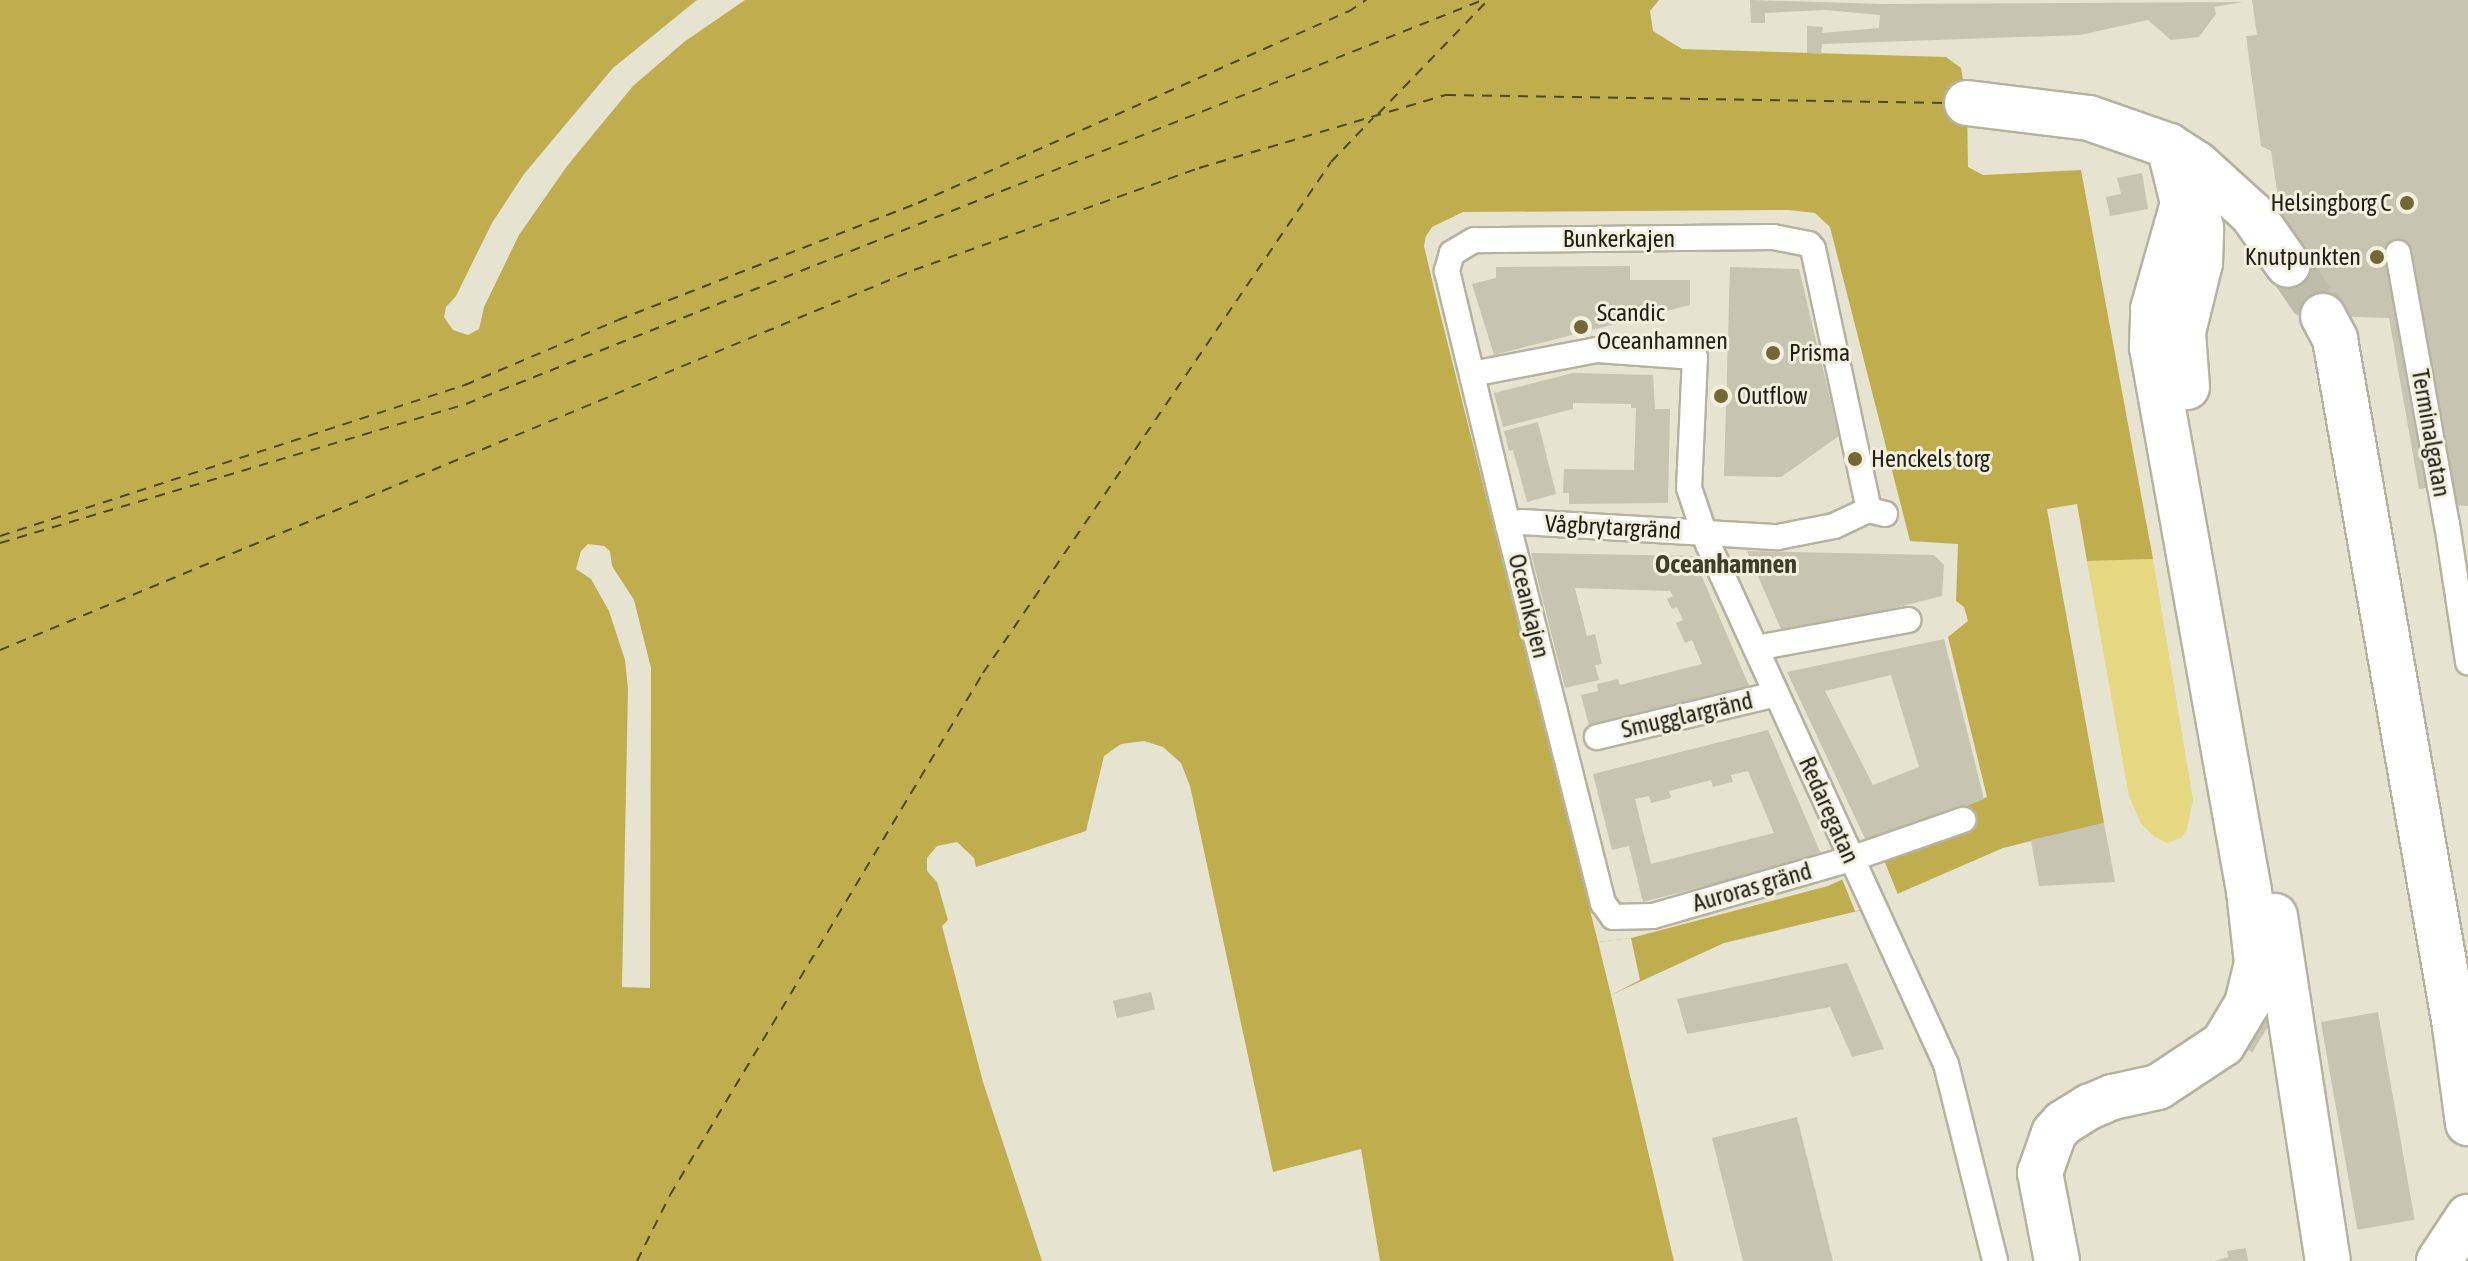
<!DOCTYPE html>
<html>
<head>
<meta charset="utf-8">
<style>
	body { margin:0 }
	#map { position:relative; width:2468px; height:1261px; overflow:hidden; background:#e6e3d0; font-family:"Asap Condensed",sans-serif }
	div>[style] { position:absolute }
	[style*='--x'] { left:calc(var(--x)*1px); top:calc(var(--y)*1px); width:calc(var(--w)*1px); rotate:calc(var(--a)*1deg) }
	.green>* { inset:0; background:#e6d781 }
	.water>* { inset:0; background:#c0ae4e }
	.pier>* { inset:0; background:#e6e3d0; transform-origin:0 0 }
	.ferry>* { height:2px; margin-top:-1px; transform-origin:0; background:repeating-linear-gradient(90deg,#4e461e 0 10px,transparent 0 18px) }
	.building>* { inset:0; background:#c7c4b2; transform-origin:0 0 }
	.highway-tunnel>* { height:44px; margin-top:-22px; transform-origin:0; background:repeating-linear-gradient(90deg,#bebcab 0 44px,transparent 0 66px) }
	.roads { filter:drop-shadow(2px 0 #b5b2a0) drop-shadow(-2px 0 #b5b2a0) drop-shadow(0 2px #b5b2a0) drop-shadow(0 -2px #b5b2a0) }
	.street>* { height:24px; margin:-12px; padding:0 12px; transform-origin:12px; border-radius:12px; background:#fff }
	.highway>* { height:44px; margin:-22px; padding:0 22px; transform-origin:22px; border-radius:22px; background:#fff }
	.dots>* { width:22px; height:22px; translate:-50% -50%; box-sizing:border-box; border:4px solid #f3f0dd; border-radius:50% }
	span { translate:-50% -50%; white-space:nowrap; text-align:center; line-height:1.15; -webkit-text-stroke:6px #f3f0dd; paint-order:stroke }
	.poi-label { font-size:24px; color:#1f1e17 }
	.right { translate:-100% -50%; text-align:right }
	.left { translate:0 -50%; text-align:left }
	.street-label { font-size:24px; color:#1f1e17 }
	.neighbourhood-label { font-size:26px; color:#3f3d2e; font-weight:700 }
</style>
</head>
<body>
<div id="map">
	<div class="green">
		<i style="clip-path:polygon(2153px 559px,2193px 800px,2187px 829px,2181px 838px,2167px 843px,2155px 837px,2141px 824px,2129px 796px,2087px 561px)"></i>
	</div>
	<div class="water">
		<i style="clip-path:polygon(evenodd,0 0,1659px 0,1650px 11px,1653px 31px,1682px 49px,1946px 57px,1961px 68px,1967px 103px,1968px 167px,1983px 175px,2081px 170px,2153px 559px,2087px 561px,2077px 504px,2047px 509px,2104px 823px,2003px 848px,1858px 911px,1724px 943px,1611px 995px,1674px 1261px,1380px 1261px,1361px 1149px,1273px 1172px,1190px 786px,1181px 763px,1163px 747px,1144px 741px,1121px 744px,1104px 756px,1086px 831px,976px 867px,974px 858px,957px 842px,937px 846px,927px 858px,927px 871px,937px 882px,948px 920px,942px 926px,983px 1082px,1042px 1261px,0 1261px,0 0,1789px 210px,1815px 213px,1830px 227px,1910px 541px,1958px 544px,1956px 601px,1964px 607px,1968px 621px,1948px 637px,1987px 797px,1964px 807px,1969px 830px,1884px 860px,1828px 886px,1631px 938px,1598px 942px,1438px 305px,1424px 246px,1426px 236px,1432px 227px,1463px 212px,1789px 210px)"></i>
	</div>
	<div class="pier">
		<i style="clip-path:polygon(697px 0,745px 0,684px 42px,633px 86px,567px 166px,519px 235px,484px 307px,479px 329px,468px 335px,453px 330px,444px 317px,446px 307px,456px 296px,492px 223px,524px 174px,613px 68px)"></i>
		<i style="clip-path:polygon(588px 544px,604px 546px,610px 551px,612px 566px,634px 600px,651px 668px,650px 988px,622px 987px,628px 689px,625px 660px,609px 611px,591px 579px,576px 569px,581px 551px)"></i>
		<i style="left:1884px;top:860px;width:37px;height:46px;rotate:68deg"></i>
		<i style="clip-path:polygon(1631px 938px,1640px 980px,1611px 995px,1598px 942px)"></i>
	</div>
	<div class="ferry">
		<i style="--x:1378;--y:114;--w:158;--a:-46"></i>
		<i style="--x:0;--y:536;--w:489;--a:-18"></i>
		<i style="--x:465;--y:385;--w:166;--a:-23"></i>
		<i style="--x:618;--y:320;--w:322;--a:-21.3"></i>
		<i style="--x:918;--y:203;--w:471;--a:-24"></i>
		<i style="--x:1348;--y:12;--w:22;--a:-34"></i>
		<i style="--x:0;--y:543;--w:486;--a:-16.6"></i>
		<i style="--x:466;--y:404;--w:1094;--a:-21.67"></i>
		<i style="--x:0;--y:650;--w:990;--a:-22.58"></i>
		<i style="--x:914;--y:270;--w:303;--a:-19.7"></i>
		<i style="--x:1199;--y:168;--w:258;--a:-16.5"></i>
		<i style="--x:1446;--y:95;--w:501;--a:0.91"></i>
		<i style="--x:637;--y:1261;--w:74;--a:-63.4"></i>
		<i style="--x:670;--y:1195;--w:609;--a:-59.05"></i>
		<i style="--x:983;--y:673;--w:618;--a:-55.74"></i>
		<i style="--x:1331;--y:162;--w:61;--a:-46.3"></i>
	</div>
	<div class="building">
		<i style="clip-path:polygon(1750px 0,1882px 4px,2243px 2px,2214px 7px,2216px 14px,2199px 37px,2171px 40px,2148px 20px,2080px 35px,1822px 44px,1821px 54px,1807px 53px,1807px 26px,1823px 27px,1822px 33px,1879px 28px,1880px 15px,1825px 10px,1765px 13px,1765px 23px,1751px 23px)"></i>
		<i style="clip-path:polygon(2252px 0,2468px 0,2468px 506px,2444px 505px,2440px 486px,2419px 489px,2389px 318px,2296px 315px,2271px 151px,2261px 146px,2246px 36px,2257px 35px)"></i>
		<i style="clip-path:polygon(2142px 173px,2148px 209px,2110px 216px,2106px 197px,2121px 194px,2117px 178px)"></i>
		<i style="clip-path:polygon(1630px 266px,1630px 280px,1690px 280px,1690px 305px,1494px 355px,1472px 284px,1496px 278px,1496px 267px)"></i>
		<i style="clip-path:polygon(1730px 267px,1799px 269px,1839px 436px,1781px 477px,1724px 476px)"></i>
		<i style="clip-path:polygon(1573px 373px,1653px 375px,1655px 409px,1670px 409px,1668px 503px,1569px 504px,1569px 493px,1563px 493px,1564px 469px,1634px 470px,1636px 408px,1631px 408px,1631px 404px,1573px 403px,1573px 409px,1503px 427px,1494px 393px)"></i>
		<i style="clip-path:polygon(1538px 422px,1556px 494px,1527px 502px,1513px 450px,1509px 451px,1504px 431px)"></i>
		<i style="clip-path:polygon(1747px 551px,1934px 555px,1944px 565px,1942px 596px,1784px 636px)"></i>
		<i style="clip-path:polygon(1531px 553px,1693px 556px,1750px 688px,1590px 729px,1581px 695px,1598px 691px,1597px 684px,1618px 679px,1620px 685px,1702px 664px,1692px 640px,1685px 643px,1676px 623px,1683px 620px,1677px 607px,1672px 609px,1667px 599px,1673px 596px,1670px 591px,1575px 588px,1587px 636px,1595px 634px,1602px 664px,1595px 665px,1599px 680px,1565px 688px)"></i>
		<i style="clip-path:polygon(evenodd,1944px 639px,1984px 799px,1868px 845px,1787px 672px,1944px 639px,1891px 675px,1919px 767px,1873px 785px,1825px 691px,1891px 675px)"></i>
		<i style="clip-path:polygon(evenodd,1768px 730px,1822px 856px,1643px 902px,1629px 846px,1612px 850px,1593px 774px,1768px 730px,1748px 771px,1774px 833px,1651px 864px,1635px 799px,1649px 796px,1651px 803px,1671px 798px,1669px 791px,1711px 780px,1713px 787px,1733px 782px,1731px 775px,1748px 771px)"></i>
		<i style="clip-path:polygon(2104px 823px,2115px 882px,2039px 886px,2031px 840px)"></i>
		<i style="clip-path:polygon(1847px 963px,1884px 1049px,1852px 1057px,1830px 1007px,1687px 1034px,1677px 999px)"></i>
		<i style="left:1151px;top:992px;width:18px;height:39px;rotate:77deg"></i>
		<i style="left:2233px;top:1001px;width:43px;height:34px;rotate:31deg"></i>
		<i style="left:2378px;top:1012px;width:211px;height:58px;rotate:80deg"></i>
		<i style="clip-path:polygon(1797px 1117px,1833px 1261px,1743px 1261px,1712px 1138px)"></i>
		<i style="clip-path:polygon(2246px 1248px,2248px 1261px,2215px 1261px,2228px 1257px,2227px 1251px)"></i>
	</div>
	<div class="highway-tunnel">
		<i style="--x:2288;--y:265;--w:62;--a:55.5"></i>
	</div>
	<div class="roads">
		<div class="street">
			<i style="--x:2398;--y:253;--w:275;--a:79.8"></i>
			<i style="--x:2447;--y:524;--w:140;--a:81.3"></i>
			<i style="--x:1472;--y:374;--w:127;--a:-10.9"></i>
			<i style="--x:1597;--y:350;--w:98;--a:4.1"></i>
			<i style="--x:1695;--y:357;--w:131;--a:92.6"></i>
			<i style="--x:1689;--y:488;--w:59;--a:71.3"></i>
			<i style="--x:1708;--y:544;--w:572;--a:65.41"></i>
			<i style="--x:1946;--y:1064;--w:203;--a:76"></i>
			<i style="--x:1885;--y:514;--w:16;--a:-166"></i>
			<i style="--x:1869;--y:510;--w:267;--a:-102.1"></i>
			<i style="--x:1813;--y:249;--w:6;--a:-129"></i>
			<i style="--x:1809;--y:244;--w:37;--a:-169"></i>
			<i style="--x:1773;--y:237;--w:299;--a:179.4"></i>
			<i style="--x:1474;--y:240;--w:26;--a:149"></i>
			<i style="--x:1452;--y:253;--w:19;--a:106"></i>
			<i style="--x:1447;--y:271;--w:261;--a:76.5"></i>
			<i style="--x:1508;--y:525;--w:390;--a:75.9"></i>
			<i style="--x:1603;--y:903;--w:17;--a:54"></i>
			<i style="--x:1613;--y:917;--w:40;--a:-1.4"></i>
			<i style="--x:1653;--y:916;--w:206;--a:-16.1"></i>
			<i style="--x:1851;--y:859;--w:119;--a:-19.2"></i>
			<i style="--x:1508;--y:525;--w:14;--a:-12"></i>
			<i style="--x:1522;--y:522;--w:256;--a:3.4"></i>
			<i style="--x:1778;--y:537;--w:57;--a:-11.1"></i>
			<i style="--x:1834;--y:526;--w:38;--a:-25"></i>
			<i style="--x:1756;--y:648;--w:155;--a:-10.4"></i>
			<i style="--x:1597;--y:737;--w:184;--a:-13.5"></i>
		</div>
		<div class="highway">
			<i style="--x:1967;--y:103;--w:123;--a:7"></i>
			<i style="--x:2089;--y:118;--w:85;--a:19.3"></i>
			<i style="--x:2169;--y:146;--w:33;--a:33"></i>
			<i style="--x:2197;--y:164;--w:74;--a:42.3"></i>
			<i style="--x:2252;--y:214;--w:62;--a:54.8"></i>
			<i style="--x:2323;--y:316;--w:26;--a:62"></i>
			<i style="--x:2335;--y:339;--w:697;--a:80.09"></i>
			<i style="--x:2455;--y:1026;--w:98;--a:82.4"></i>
			<i style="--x:2187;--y:387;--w:55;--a:-94.2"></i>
			<i style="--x:2183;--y:332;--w:71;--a:-76.2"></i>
			<i style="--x:2200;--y:263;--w:35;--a:-88"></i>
			<i style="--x:2201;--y:228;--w:27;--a:-103"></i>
			<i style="--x:2275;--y:916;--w:349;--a:81.3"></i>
			<i style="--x:2057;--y:1261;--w:90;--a:-100.9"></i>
			<i style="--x:2040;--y:1173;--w:42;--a:-70.7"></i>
			<i style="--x:2054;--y:1133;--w:13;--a:-48"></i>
			<i style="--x:2063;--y:1123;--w:31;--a:-32"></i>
			<i style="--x:2089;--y:1107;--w:26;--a:-23"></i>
			<i style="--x:2113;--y:1097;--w:46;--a:-12.5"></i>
			<i style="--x:2158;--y:1087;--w:78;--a:-33.5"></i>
			<i style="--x:2223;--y:1044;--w:47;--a:-59"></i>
			<i style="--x:2247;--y:1004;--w:42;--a:-76.3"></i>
			<i style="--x:2257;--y:963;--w:72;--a:-96.3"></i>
			<i style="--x:2249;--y:891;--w:553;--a:-100.11"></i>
			<i style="--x:2152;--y:347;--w:38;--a:-88"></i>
			<i style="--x:2153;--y:309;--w:110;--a:-74.2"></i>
			<i style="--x:2183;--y:203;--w:59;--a:-103.8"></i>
			<i style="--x:2439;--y:1261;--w:53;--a:-56.6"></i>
		</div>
	</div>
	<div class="dots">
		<i style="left:2407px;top:203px;background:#726835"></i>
		<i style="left:2377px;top:257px;background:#726835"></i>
		<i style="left:1581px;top:327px;background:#726835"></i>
		<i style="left:1773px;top:353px;background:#726835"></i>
		<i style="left:1721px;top:396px;background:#726835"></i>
		<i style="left:1855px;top:459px;background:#726835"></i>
	</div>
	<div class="poi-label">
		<span class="right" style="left:2391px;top:203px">Helsingborg C</span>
		<span class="right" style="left:2361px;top:257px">Knutpunkten</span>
		<span class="left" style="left:1597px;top:327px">Scandic<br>Oceanhamnen</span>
		<span class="left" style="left:1789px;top:353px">Prisma</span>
		<span class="left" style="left:1737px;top:396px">Outflow</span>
		<span class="left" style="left:1871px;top:459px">Henckels torg</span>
	</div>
	<div class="street-label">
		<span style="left:1619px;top:239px">Bunkerkajen</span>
		<span style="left:2431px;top:433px;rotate:80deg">Terminalgatan</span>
		<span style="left:1613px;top:527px;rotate:3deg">Vågbrytargränd</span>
		<span style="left:1529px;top:606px;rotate:76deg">Oceankajen</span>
		<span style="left:1687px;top:715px;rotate:-13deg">Smugglargränd</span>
		<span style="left:1829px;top:810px;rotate:66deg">Redaregatan</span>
		<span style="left:1752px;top:887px;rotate:-16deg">Auroras gränd</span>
	</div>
	<div class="neighbourhood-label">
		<span style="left:1726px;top:565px">Oceanhamnen</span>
	</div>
</div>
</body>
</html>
